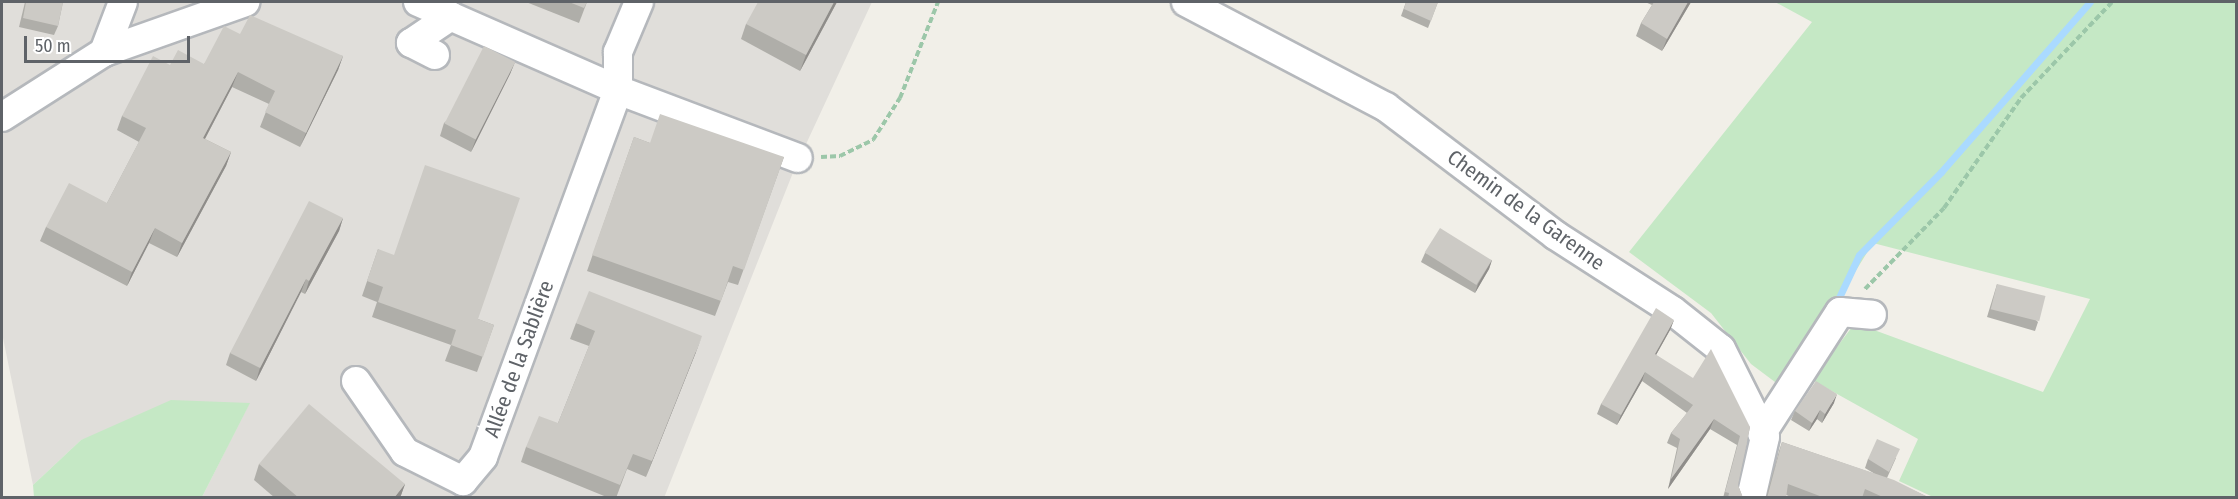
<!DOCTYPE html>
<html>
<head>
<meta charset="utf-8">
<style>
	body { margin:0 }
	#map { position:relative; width:2238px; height:499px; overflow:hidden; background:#f1efe8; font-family:"Fira Sans Condensed",sans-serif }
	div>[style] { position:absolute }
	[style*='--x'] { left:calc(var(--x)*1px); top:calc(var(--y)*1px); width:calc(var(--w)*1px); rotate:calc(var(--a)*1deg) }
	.industrial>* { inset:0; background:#e0deda }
	.green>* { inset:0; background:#c5e8c5 }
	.stream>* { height:7px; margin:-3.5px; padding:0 3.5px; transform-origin:3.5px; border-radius:3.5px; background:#aadaff }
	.path>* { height:4px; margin-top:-2px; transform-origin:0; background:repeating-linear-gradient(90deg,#9cc7a9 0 6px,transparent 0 9px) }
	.roads { filter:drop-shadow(2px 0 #b5b8bc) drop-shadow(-2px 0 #b5b8bc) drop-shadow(0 2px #b5b8bc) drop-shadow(0 -2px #b5b8bc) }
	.minor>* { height:28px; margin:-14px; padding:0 14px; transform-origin:14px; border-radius:14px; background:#fff }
	.wall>* { inset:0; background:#afaea9 }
	.shaded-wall>* { inset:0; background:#8f8d8a }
	.building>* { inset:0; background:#cccac5; transform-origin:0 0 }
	span { translate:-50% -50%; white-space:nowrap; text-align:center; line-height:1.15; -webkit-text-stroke:6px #fff; paint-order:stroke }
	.street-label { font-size:21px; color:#5f6368 }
	.frame { position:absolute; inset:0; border:3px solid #5f6368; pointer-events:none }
	.scale { position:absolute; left:24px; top:36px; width:166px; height:27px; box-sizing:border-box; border:3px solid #5f6368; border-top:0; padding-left:8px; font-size:18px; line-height:21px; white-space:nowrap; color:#5f6368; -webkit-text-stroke:4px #fff; paint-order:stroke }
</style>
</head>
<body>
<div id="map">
	<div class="industrial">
		<i style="clip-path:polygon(2px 2px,872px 2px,794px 170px,664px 498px,202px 497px,249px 404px,81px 440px,33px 485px,2px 333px)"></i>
	</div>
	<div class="green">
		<i style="clip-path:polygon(1775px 2px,2236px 2px,2236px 497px,1933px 497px,1899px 481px,1918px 439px,1812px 380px,1855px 323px,2043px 392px,2090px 299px,1873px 243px,1783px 388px,1751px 364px,1711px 313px,1629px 252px,1812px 22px)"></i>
		<i style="clip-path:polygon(171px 400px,250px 403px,202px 497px,34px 497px,33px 485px,81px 440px)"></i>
	</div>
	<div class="stream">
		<i style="--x:1835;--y:306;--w:56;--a:-64.8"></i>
		<i style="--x:1859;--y:255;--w:117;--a:-45.3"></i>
		<i style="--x:1941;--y:172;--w:226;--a:-48.8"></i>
	</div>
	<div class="path">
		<i style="--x:821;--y:157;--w:19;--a:-3"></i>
		<i style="--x:840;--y:156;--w:37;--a:-26"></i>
		<i style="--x:873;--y:140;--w:50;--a:-57.3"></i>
		<i style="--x:900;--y:98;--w:103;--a:-68.4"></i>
		<i style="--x:1865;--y:289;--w:113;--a:-45.7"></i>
		<i style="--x:1944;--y:208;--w:134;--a:-55"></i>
		<i style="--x:2021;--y:98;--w:132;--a:-46.5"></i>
	</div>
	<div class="roads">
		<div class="minor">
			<i style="--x:418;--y:2;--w:219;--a:23.7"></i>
			<i style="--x:618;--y:90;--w:192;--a:20.7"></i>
			<i style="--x:1186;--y:2;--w:226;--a:27.7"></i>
			<i style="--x:1386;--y:107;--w:212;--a:37.1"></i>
			<i style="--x:1555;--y:235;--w:140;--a:32.8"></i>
			<i style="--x:1673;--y:311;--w:61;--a:38.4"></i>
			<i style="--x:1721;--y:349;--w:98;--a:63.4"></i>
			<i style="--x:1765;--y:437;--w:63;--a:102.9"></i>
			<i style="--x:104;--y:52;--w:53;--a:-69.2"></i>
			<i style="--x:435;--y:55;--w:27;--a:-153"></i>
			<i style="--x:411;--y:43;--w:48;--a:-34"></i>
			<i style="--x:2;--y:117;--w:121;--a:-32.5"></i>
			<i style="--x:104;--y:52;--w:150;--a:-19.5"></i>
			<i style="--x:356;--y:381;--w:86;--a:55.4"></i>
			<i style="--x:405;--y:452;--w:65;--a:26.6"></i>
			<i style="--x:463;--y:481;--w:31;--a:-50"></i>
			<i style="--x:483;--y:457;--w:391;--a:-69.8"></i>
			<i style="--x:618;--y:90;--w:38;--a:-90"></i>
			<i style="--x:618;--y:52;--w:54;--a:-67.2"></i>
			<i style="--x:1762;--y:433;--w:144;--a:-57.2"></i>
			<i style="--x:1840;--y:312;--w:32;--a:5"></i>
		</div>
	</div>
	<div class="wall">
		<i style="clip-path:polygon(25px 2px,63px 2px,58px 26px,54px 35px,19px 27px)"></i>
		<i style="clip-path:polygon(526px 2px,587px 2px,579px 23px)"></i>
		<i style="clip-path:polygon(837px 2px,800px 71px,741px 39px,746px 24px)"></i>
		<i style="clip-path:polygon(1406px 2px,1438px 2px,1428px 28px,1401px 16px)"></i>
		<i style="clip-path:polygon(1645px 2px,1691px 2px,1662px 51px,1636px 36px,1641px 23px,1652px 5px)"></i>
		<i style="clip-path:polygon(240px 34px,343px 56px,338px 70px,300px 147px,260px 127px,269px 104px,232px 87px,205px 139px,231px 152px,226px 166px,177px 257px,149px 243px,127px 286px,40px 241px,46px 227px,107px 203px,139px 142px,117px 130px,122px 116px,170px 65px,204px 64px)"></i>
		<i style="clip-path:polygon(515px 62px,510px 74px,471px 152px,440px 136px,444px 123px)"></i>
		<i style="clip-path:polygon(634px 137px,650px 143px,784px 157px,738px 285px,728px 282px,715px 316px,587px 271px)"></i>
		<i style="clip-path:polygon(343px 218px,339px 231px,305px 294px,301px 292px,256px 381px,226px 365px,230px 353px)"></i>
		<i style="clip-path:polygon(378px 249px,478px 319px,494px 325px,477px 372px,445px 361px,451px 345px,372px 317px,377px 302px,362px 296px)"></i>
		<i style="clip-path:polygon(1425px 253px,1492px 260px,1489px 269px,1475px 293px,1421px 262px)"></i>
		<i style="clip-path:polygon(1997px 284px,2038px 322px,2035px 331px,1987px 317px)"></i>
		<i style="clip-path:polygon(1674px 320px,1670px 330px,1656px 355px,1750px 427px,1738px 485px,1743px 498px,1723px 498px,1737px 445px,1710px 429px,1668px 489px,1677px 448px,1667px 443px,1671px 433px,1687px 413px,1642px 381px,1617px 425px,1597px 414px,1601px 404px)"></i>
		<i style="clip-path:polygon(576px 323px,696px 352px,646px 477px,627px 469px,616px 498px,609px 498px,521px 462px,526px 447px,558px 423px,589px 346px,570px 339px)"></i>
		<i style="clip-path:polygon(1834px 403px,1822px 423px,1817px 419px,1809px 431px,1791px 420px,1795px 411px)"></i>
		<i style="clip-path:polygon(1782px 442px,1875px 474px,1865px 468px,1868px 459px,1896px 458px,1887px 478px,1930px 498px,1794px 498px,1786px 495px,1786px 498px,1766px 498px,1779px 451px)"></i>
		<i style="clip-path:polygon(259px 464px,405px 484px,400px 498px,275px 498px,254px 480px)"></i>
	</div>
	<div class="shaded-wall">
		<i style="clip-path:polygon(834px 2px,837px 2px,800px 71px,806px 55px)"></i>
		<i style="clip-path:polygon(1688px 2px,1691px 2px,1662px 51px,1667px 39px)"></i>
		<i style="clip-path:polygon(343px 56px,338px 70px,300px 147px,306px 133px)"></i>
		<i style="clip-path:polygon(515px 62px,510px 74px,471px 152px,476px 139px)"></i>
		<i style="clip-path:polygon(238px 72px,232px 87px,198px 152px,203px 138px)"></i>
		<i style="clip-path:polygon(231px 152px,226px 166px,177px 257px,182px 243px)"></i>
		<i style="clip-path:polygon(343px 218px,339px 231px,305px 294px,309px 281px)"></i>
		<i style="clip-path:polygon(155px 228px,149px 243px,127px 286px,132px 272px)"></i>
		<i style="clip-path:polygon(1492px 260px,1489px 269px,1475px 293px,1478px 284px)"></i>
		<i style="clip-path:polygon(306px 279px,301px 292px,256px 381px,260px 368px)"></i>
		<i style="clip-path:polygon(1674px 320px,1670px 330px,1651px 364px,1655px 354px)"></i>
		<i style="clip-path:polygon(702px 336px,696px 352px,646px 477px,652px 461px)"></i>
		<i style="clip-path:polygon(1645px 372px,1642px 381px,1617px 425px,1621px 415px)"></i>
		<i style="clip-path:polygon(1837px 394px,1834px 403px,1822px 423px,1825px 414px)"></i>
		<i style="clip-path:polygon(1820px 410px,1817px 419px,1809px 431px,1812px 423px)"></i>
		<i style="clip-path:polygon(1714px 419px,1710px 429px,1668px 489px,1671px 479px)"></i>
		<i style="clip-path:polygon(405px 484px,400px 498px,394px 498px)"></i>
	</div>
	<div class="building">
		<i style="clip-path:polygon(26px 2px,63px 2px,58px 26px,23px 18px)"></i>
		<i style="clip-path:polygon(569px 2px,587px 2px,584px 8px)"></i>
		<i style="clip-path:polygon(758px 2px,834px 2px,806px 55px,746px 24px)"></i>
		<i style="clip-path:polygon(1406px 2px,1438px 2px,1431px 21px,1404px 9px)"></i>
		<i style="clip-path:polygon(1654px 2px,1688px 2px,1667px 39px,1641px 23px)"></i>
		<i style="clip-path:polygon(250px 15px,343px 56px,306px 133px,265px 112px,275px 91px,238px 72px,203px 138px,231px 152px,182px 243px,155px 228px,132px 272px,46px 227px,69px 183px,107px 203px,146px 128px,122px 116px,153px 56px,170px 65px,178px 50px,204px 64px,224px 26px,240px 34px)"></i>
		<i style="left:484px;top:46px;width:35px;height:87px;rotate:27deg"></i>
		<i style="clip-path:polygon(660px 114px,784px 157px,744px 270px,733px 266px,721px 301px,592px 255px,634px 137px,650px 143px)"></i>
		<i style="clip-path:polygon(425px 165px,520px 198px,478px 319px,494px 325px,483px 357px,451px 345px,456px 330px,378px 302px,383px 287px,367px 281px,378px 249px,394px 255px)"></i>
		<i style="clip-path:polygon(309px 201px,343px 218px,309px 281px,306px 279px,260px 368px,230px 353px)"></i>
		<i style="left:1440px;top:228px;width:61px;height:29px;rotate:32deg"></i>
		<i style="left:1997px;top:284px;width:50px;height:26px;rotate:14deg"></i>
		<i style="clip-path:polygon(589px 291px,702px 336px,652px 461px,633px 454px,620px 485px,526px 447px,539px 416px,558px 423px,595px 331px,576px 323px)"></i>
		<i style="clip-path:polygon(1656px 308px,1674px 320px,1655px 354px,1693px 378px,1711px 349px,1750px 427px,1738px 485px,1743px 498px,1728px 498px,1729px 493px,1725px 492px,1740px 436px,1714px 419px,1671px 479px,1680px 439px,1671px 433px,1693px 405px,1645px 372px,1621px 415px,1601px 404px)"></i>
		<i style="clip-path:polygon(1816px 381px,1837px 394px,1825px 414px,1820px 410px,1812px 423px,1795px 411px)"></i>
		<i style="clip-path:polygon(309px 404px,405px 484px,394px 498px,299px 498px,259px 464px)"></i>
		<i style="clip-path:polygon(1877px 439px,1900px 449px,1889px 472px,1868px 459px)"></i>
		<i style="clip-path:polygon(1782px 442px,1894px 480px,1930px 498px,1885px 498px,1865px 489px,1862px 498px,1825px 498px,1788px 484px,1786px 498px,1767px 498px)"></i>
	</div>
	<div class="street-label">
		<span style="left:1526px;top:210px;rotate:36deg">Chemin de la Garenne</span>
		<span style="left:519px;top:359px;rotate:-70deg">Allée de la Sablière</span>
	</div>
	<div class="frame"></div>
	<div class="scale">50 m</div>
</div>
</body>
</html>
